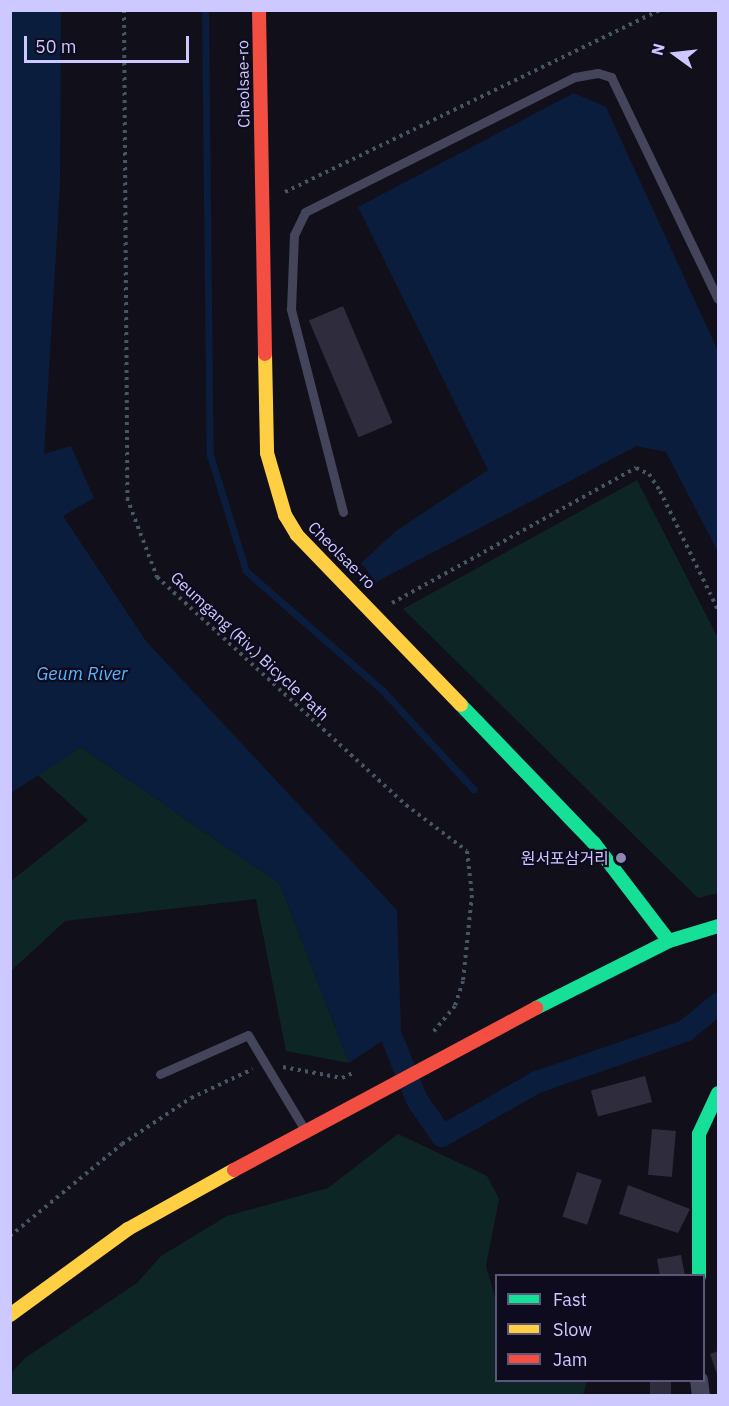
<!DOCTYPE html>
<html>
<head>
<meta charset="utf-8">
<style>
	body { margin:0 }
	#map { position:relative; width:729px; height:1406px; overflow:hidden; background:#110f1a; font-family:"IBM Plex Sans","Noto Sans KR",sans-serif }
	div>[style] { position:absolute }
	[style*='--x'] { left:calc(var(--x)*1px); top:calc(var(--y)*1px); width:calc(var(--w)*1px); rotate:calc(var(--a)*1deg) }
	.green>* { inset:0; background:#0e2525 }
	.water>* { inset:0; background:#0a1d3c }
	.stream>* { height:7px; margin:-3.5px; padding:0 3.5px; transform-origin:3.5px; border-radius:3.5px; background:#0a1d3c }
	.canal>* { height:22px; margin:-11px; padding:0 11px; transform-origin:11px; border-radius:11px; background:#0a1d3c }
	.building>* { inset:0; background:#2f2c3d; transform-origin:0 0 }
	.path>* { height:4px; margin-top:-2px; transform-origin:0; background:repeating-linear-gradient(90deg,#465663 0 3px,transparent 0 7.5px) }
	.lane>* { height:9px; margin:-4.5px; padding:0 4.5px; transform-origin:4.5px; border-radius:4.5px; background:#44445b }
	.street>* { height:18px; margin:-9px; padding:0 9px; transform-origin:9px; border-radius:9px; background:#44445b }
	.fast>* { height:14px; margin:-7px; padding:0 7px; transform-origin:7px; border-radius:7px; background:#16e098 }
	.slow>* { height:14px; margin:-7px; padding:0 7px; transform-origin:7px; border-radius:7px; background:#ffcf43 }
	.jam>* { height:14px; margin:-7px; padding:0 7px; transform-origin:7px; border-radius:7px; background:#f24e42 }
	.dots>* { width:16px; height:16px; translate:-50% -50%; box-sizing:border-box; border:3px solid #0e0b1e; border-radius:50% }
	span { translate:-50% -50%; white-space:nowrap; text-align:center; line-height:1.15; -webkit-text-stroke:4.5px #0e0b1e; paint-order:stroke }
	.street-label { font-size:16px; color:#cdc8ff }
	.poi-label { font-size:16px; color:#cdc8ff }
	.right { translate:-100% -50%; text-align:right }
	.water-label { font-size:18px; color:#56b5ff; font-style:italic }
	.frame { position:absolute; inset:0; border:12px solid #cdc8ff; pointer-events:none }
	.legend { position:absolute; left:495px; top:1274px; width:210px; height:108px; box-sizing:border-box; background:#0e0b1e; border:2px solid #5a5778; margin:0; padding:8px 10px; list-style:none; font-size:18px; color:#cdc8ff }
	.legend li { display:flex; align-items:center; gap:12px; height:30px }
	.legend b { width:30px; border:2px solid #5a5778 }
	.north { position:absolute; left:645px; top:24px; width:60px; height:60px; -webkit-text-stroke:4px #0e0b1e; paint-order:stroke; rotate:285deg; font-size:16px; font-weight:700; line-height:24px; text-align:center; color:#cdc8ff }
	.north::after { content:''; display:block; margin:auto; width:21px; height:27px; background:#cdc8ff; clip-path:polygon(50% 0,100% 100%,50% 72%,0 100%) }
	.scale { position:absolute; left:24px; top:36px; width:165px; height:27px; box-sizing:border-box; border:3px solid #cdc8ff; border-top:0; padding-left:8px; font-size:18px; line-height:21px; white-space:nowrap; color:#cdc8ff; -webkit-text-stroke:4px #0e0b1e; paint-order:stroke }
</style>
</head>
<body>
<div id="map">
	<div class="green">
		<i style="clip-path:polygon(637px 480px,718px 638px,718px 893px,698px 898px,403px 609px)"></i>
		<i style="clip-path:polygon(81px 747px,280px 884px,349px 1063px,286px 1051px,256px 899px,65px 921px,11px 971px,11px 881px,88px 820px,38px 775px)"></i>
		<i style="clip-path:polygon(398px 1134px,487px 1176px,499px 1199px,486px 1266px,496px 1300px,496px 1380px,587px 1381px,583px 1395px,11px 1395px,11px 1373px,25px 1358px,137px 1283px,161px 1256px,227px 1216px,328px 1188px)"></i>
	</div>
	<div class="water">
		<i style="clip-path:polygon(11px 10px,61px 11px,60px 186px,44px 454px,71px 446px,94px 498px,63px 516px,146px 641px,397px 910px,401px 1028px,349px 1063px,280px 884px,81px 747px,11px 793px)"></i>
		<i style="clip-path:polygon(574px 93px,606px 107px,718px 351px,718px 552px,666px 452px,637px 446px,376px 582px,361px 563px,396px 531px,488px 470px,358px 207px)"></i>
	</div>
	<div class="stream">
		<i style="--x:205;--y:10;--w:445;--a:89.4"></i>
		<i style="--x:210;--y:455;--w:121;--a:72.8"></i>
		<i style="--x:246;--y:571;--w:182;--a:41.2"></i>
		<i style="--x:383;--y:691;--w:134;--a:47.4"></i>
	</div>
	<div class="canal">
		<i style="--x:380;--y:1008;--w:99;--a:68.1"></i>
		<i style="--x:417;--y:1100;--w:44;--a:55.2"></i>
		<i style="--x:442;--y:1136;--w:109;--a:-29.6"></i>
		<i style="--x:537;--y:1082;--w:157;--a:-19"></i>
		<i style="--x:685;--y:1031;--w:43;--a:-39.3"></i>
	</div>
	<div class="building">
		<i style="left:343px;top:306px;width:127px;height:37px;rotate:67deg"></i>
		<i style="left:645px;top:1076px;width:27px;height:56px;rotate:75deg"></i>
		<i style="left:652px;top:1129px;width:24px;height:46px;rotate:5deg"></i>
		<i style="left:577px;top:1172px;width:26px;height:47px;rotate:18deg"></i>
		<i style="clip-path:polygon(628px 1185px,690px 1209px,678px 1233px,619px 1214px)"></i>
		<i style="clip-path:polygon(681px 1255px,685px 1276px,660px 1276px,657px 1259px)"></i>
		<i style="clip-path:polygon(718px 1351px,718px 1377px,710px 1354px)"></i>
		<i style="left:650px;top:1380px;width:21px;height:16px"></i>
	</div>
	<div class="path">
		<i style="--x:124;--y:10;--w:488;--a:89.6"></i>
		<i style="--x:127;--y:498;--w:85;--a:69.2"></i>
		<i style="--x:157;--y:577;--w:338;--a:42.5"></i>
		<i style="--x:406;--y:805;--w:76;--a:37"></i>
		<i style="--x:467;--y:851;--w:44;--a:83.5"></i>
		<i style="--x:472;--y:895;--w:86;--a:96"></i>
		<i style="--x:463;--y:981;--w:26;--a:108"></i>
		<i style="--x:455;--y:1006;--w:34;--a:130"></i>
		<i style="--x:285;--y:192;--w:417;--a:-25.9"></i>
		<i style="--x:392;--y:603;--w:279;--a:-29"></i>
		<i style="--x:636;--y:468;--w:14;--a:25"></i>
		<i style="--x:649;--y:474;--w:20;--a:57"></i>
		<i style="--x:660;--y:491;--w:132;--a:64"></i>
		<i style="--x:283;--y:1067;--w:60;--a:10.6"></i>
		<i style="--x:342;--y:1078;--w:14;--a:-25"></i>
		<i style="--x:10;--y:1236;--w:145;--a:-39.4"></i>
		<i style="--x:122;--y:1144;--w:83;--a:-33.7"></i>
		<i style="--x:191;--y:1098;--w:68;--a:-25.1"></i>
	</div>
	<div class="lane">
		<i style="--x:343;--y:512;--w:210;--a:-104.4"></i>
		<i style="--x:291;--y:309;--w:74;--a:-87.7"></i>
		<i style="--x:294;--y:235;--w:25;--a:-64"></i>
		<i style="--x:305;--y:212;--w:302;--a:-26.6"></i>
		<i style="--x:575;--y:77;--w:23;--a:-10"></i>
		<i style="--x:598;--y:73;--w:14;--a:17"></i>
		<i style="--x:611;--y:77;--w:246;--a:64.3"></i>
		<i style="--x:160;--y:1074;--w:96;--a:-23.9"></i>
		<i style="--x:248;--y:1035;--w:107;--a:59.1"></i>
	</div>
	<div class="street">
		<i style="--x:699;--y:1380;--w:16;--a:83"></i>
	</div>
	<div class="fast">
		<i style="--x:461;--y:705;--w:192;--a:46.1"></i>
		<i style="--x:594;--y:843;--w:123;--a:52.6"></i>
		<i style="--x:536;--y:1008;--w:149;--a:-26.7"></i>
		<i style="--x:669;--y:941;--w:51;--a:-17"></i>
		<i style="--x:699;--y:1276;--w:142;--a:-90"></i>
		<i style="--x:699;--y:1134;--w:45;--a:-65.1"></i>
	</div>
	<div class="slow">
		<i style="--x:265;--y:354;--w:99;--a:88.8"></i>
		<i style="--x:267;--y:453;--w:65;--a:73.8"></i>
		<i style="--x:285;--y:515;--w:23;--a:59"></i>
		<i style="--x:297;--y:535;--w:236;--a:46"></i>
		<i style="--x:10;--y:1315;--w:146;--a:-36.1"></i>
		<i style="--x:128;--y:1229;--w:121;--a:-29.1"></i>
	</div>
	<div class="jam">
		<i style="--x:259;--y:10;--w:344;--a:89"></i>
		<i style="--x:234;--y:1170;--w:343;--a:-28.2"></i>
	</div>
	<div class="dots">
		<i style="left:621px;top:858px;background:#8b87af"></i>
	</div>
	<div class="street-label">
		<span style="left:243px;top:84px;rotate:-91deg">Cheolsae-ro</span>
		<span style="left:342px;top:555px;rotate:45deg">Cheolsae-ro</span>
		<span style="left:250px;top:646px;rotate:43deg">Geumgang (Riv.) Bicycle Path</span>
	</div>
	<div class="poi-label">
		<span class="right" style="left:609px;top:858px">원서포삼거리</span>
	</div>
	<div class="water-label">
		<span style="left:82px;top:674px">Geum River</span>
	</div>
	<div class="frame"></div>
	<ul class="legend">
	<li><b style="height:8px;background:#16e098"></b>Fast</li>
	<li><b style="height:8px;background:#ffcf43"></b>Slow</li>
	<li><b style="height:8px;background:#f24e42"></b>Jam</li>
	</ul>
	<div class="north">N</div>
	<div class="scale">50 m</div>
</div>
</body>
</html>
